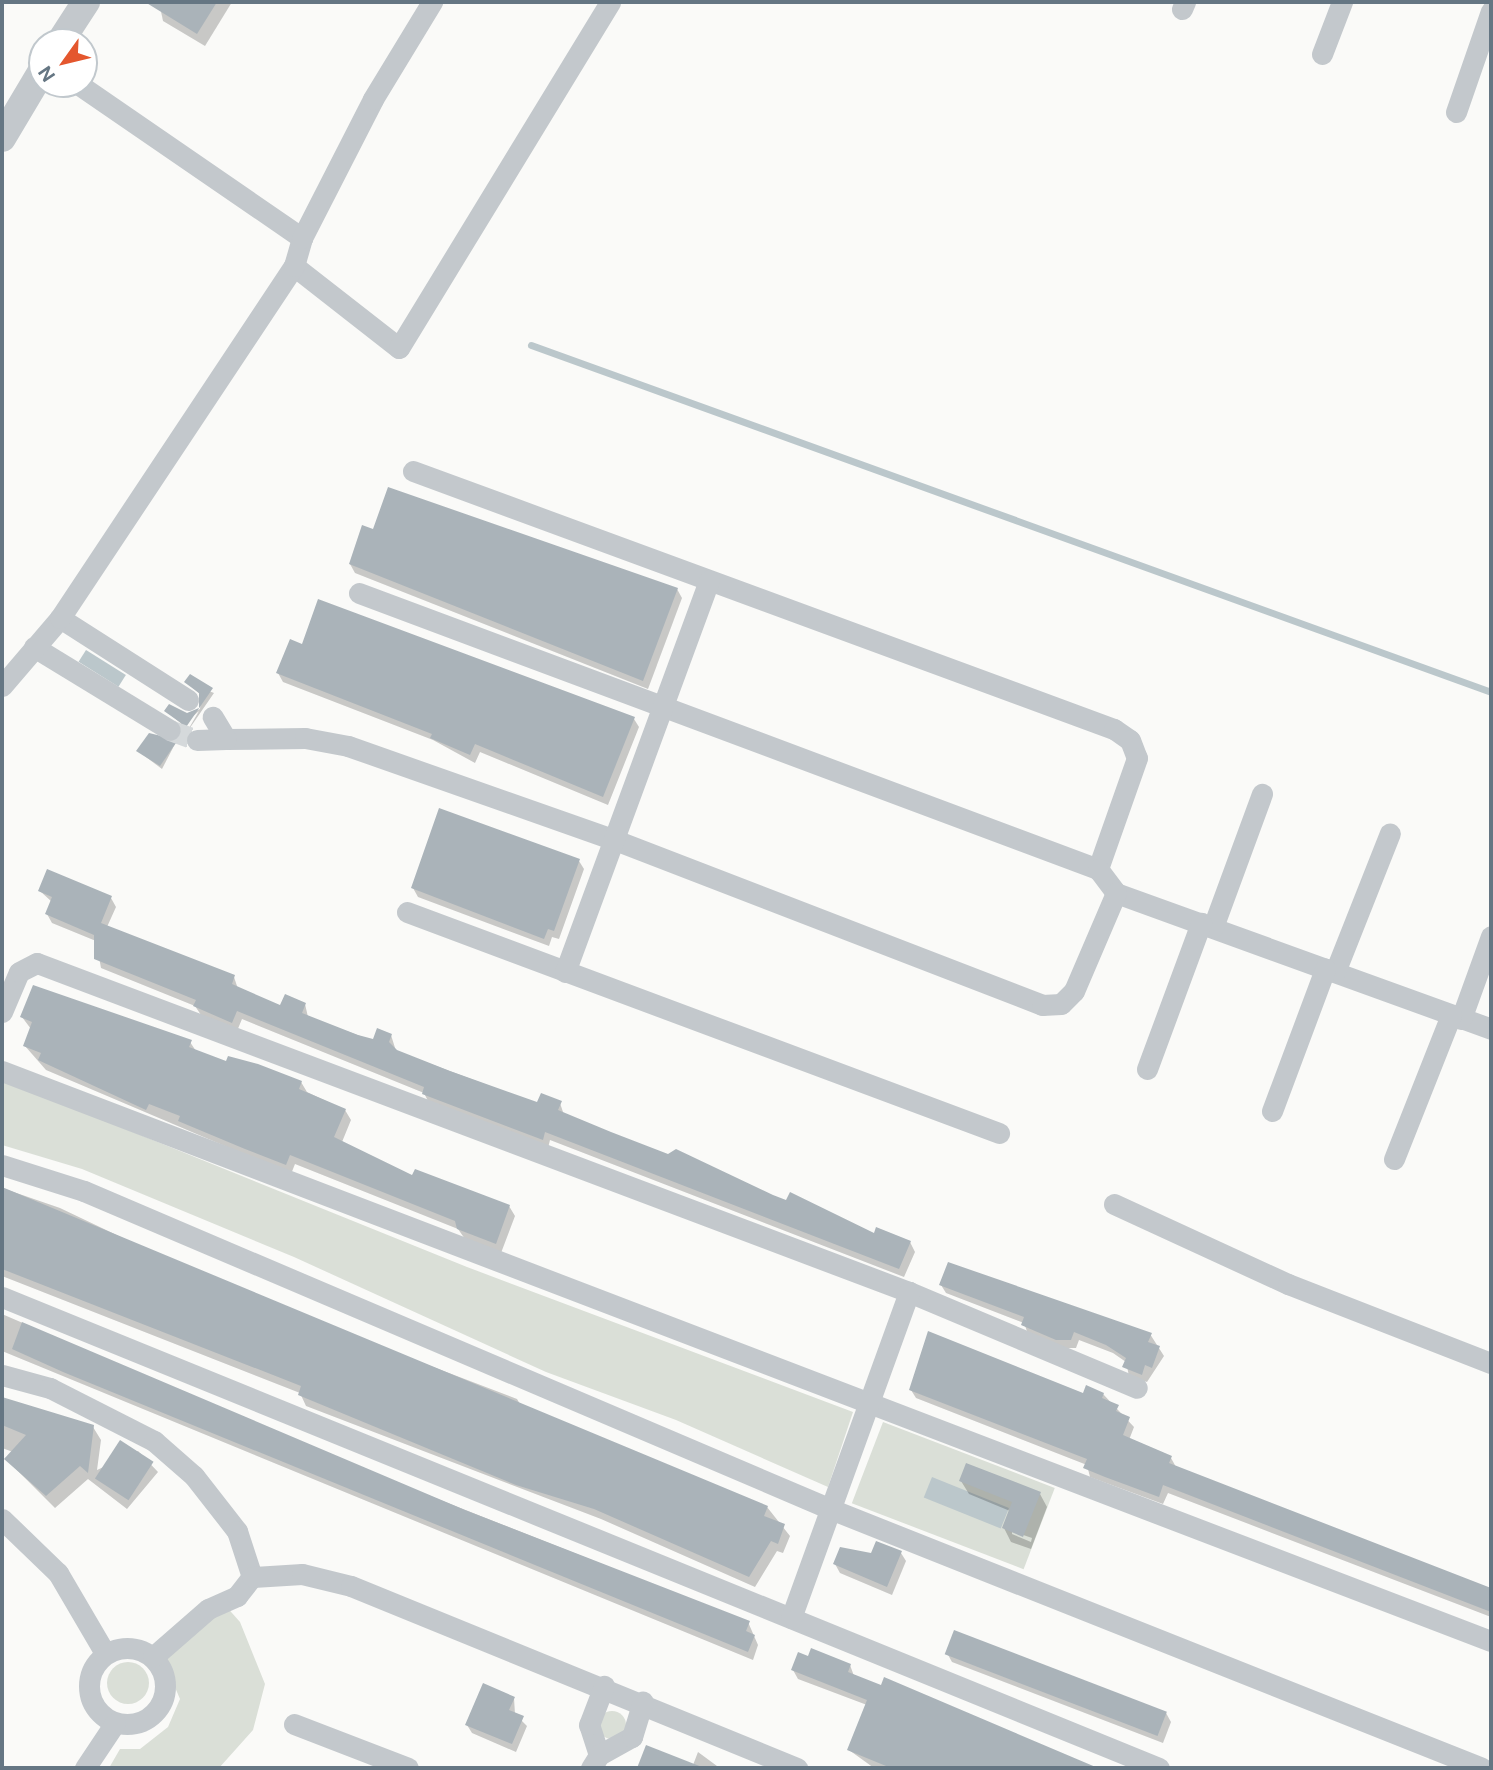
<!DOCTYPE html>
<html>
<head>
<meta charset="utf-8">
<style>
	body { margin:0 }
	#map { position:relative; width:1493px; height:1770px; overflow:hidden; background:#fafaf8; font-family:"DM Sans",sans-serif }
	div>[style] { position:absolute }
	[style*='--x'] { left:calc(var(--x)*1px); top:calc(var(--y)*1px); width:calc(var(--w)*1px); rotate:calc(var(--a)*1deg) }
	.green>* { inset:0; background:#dadfd7; transform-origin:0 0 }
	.round { border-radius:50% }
	.water>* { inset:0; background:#bbc7cb; transform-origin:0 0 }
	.shadow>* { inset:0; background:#0003 }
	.stream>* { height:7px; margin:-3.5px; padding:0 3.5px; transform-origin:3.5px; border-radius:3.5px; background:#bbc7cb }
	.building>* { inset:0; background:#aab3b9; transform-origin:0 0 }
	.minor-tunnel>* { height:21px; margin-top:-10.5px; transform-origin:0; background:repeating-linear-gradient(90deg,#d5d9db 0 21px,transparent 0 31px) }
	.minor>* { height:21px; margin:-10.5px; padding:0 10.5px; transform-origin:10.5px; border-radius:10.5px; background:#c3c8cc }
	.minor>.ring { margin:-10.5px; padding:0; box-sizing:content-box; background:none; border:21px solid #c3c8cc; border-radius:50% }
	.tertiary>* { height:28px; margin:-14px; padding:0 14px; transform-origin:14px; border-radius:14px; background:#c3c8cc }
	span { translate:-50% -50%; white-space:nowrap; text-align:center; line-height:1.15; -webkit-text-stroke:7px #fff; paint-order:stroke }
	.frame { position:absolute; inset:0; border:4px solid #657683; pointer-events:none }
	.north { position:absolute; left:28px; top:28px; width:70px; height:70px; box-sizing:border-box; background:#fff; border:2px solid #c1c8cd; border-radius:50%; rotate:236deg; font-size:19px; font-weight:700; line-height:28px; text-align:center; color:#657683 }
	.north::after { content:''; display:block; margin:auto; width:24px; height:32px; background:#e4572e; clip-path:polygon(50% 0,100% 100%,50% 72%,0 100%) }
</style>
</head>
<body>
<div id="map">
	<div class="green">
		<i style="clip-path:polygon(2px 1079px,467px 1267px,853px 1412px,828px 1487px,676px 1420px,546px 1372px,294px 1257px,82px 1169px,2px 1145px)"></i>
		<i style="left:883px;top:1422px;width:184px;height:87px;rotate:21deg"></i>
		<i style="clip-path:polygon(216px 1595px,240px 1622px,265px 1684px,253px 1730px,219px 1768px,109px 1768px,120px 1749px,140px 1749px,168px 1727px,180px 1699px,157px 1645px)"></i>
		<i class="round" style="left:107px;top:1662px;width:42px;height:42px"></i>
		<i class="round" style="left:598px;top:1711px;width:28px;height:28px"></i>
	</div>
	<div class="water">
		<i style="left:86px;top:650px;width:47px;height:14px;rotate:32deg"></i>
		<i style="left:932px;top:1477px;width:83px;height:22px;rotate:22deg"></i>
	</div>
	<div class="shadow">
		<i style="clip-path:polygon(159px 2px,232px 2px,205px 46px,163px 21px)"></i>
		<i style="clip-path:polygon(350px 564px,677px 589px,682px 598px,648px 689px,355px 573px)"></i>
		<i style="clip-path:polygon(303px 646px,634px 719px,639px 727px,608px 805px,480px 752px,475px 763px,433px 740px,283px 682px,278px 673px)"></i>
		<i style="clip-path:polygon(186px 682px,214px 693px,185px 735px,199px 711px,183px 725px,166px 711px,187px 715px,200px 709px,201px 695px)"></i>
		<i style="clip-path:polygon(176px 742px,162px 769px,138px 751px)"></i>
		<i style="clip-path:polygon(579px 861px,584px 869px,559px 939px,552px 937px,549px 946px,418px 897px,413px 888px)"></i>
		<i style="clip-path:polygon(40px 891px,111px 898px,116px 907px,107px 927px,234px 977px,238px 989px,281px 1008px,305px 1004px,308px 1017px,374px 1041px,391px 1035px,396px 1051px,538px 1104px,560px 1103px,564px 1115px,874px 1236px,910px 1242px,915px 1252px,904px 1277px,550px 1140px,548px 1148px,429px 1103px,424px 1093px,242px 1019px,237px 1031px,201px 1015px,195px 1006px,101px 968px,96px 941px,52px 923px,47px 914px,52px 902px)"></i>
		<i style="clip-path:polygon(22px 1017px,190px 1042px,196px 1051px,227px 1063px,301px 1082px,307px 1092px,345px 1110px,351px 1120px,342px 1142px,413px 1177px,509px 1206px,515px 1216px,501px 1253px,465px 1239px,458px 1229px,295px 1164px,291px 1174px,46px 1070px,25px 1046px,31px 1029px)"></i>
		<i style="clip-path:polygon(2px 1188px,60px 1208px,234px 1291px,517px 1399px,523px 1409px,767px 1507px,790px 1536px,783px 1553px,777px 1551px,755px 1587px,601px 1519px,306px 1406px,300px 1393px,2px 1276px)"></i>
		<i style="clip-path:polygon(941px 1285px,1150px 1334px,1164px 1356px,1147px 1382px,1129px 1376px,1126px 1362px,1113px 1353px,1079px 1340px,1076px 1348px,1062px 1348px,1028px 1334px,1024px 1323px,946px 1293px)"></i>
		<i style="clip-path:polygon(2px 1314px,342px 1461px,748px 1622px,758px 1645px,753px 1660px,2px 1351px)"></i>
		<i style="clip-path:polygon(911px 1390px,1103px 1394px,1134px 1427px,1129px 1440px,1171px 1458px,1176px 1467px,1491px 1589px,1491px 1617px,1168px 1493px,1163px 1504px,1090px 1477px,1087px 1465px,916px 1398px)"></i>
		<i style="clip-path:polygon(2px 1398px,93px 1427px,101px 1440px,97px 1470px,138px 1451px,158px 1472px,127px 1509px,88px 1479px,55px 1508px,6px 1459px,13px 1452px,2px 1448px)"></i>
		<i style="clip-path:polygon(evenodd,961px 1481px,1040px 1494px,1047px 1507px,1031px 1549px,1011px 1542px,1004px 1528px,1010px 1511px,969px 1494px,961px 1481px,1012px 1531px,1032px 1538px,1031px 1542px,1012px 1534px,1012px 1531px)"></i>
		<i style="clip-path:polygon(901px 1553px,906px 1561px,892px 1595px,840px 1573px,835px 1564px)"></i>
		<i style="clip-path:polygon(947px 1653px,1166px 1713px,1171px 1722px,1163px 1743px,952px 1662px)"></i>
		<i style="clip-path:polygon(850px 1665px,854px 1676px,882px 1687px,885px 1679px,1095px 1768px,874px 1768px,849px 1750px,867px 1705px,798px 1679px,793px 1670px)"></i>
		<i style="clip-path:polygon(514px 1698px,515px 1714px,527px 1726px,516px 1752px,472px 1733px,467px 1725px)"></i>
		<i style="clip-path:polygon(647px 1747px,693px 1765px,698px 1752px,717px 1766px,639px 1768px)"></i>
	</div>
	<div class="stream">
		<i style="--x:531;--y:345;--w:1021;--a:19.87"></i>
	</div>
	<div class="building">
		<i style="clip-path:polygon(145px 2px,217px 2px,197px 34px)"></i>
		<i style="clip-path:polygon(388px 487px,678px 588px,643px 681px,349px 564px,362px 525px,373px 529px)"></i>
		<i style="clip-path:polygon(318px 599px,635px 717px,603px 797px,475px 744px,470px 755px,430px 738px,432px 734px,276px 673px,290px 639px,302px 644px)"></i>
		<i style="clip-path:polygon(190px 674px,213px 688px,182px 733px,181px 723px,164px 711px,169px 704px,187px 713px,199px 708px,199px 693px,184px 682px)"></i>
		<i style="clip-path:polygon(149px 733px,178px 740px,160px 766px,136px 751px)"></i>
		<i style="clip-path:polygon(439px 808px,580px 859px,554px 931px,548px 929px,544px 939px,411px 888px)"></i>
		<i style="clip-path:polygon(47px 869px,112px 896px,101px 923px,235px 975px,232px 984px,280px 1005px,285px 994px,306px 1003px,302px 1013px,358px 1035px,373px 1039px,377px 1028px,392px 1034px,389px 1042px,397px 1050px,450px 1071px,537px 1102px,541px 1093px,562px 1101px,558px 1110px,611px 1132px,668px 1154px,676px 1149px,773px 1195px,786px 1200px,790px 1192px,874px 1233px,876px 1227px,911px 1241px,899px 1269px,545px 1132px,543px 1140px,422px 1094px,424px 1087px,237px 1011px,232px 1023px,193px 1006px,196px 1000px,94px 959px,94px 935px,45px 914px,52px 897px,38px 891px)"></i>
		<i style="clip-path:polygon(33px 985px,192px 1040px,189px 1047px,226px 1061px,228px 1056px,258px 1064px,302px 1081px,299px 1089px,346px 1109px,334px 1137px,412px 1175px,415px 1169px,510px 1205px,496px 1244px,457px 1229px,455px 1221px,290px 1155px,286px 1165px,245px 1149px,178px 1121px,180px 1116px,149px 1104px,146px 1110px,38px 1060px,41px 1053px,23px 1046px,32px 1022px,20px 1017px)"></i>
		<i style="clip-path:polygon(2px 1187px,768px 1506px,764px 1516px,785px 1524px,778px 1544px,771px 1541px,749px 1577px,594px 1509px,516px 1485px,298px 1395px,301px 1386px,2px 1269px)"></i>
		<i style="clip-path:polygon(948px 1262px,1152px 1333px,1148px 1342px,1160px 1346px,1152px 1368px,1145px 1365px,1142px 1375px,1122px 1367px,1126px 1358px,1106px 1345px,1074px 1332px,1071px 1340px,1056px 1340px,1021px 1325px,1024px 1317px,939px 1285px)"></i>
		<i style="clip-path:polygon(22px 1322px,465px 1510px,750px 1621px,746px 1631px,755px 1635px,748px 1652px,63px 1372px,12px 1349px)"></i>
		<i style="clip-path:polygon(928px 1331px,1083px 1393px,1086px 1385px,1104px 1393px,1102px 1398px,1119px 1405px,1116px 1411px,1130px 1417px,1123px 1435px,1172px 1456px,1169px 1463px,1491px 1588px,1491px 1612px,1163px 1485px,1159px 1497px,1105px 1477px,1083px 1468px,1087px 1459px,909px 1390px)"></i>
		<i style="clip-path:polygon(2px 1397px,94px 1425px,88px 1473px,80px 1466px,46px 1496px,4px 1459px,26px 1435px,2px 1425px)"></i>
		<i style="left:120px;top:1440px;width:40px;height:46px;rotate:33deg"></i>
		<i style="clip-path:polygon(966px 1463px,1041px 1492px,1023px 1537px,1002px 1528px,1012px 1502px,959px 1481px)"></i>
		<i style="clip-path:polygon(876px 1541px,902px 1551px,887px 1587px,833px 1564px,840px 1547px,871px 1553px)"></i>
		<i style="left:954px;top:1630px;width:228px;height:26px;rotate:21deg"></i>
		<i style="clip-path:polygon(811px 1648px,851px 1664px,848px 1672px,881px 1685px,884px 1677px,1098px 1768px,891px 1768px,847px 1750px,867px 1700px,791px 1670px,798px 1652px,808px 1656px)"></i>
		<i style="clip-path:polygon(483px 1683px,515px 1697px,509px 1710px,524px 1716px,512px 1744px,465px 1725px)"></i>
		<i style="clip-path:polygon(646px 1745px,702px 1767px,702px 1768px,637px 1768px)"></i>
	</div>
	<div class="minor-tunnel">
		<i style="--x:170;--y:730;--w:29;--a:20"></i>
	</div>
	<div class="minor">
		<i style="--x:1182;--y:9;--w:8;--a:-67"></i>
		<i style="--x:1322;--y:54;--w:56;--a:-69"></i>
		<i style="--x:78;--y:84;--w:272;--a:34.5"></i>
		<i style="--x:1456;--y:112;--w:107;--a:-70.9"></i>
		<i style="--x:294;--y:266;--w:133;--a:38"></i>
		<i style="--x:399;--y:348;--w:405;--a:-58.6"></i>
		<i style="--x:413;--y:471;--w:747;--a:20.21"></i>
		<i style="--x:1114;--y:729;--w:19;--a:35"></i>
		<i style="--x:1130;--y:740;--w:19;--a:69"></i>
		<i style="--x:1137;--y:758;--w:118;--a:109.4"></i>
		<i style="--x:359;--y:593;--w:789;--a:20.48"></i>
		<i style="--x:1098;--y:869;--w:30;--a:53"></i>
		<i style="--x:1116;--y:893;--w:399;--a:19.9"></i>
		<i style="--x:60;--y:618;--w:152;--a:32.6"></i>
		<i style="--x:34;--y:647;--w:159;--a:31.4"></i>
		<i style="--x:2;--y:686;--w:89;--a:-49.5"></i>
		<i style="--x:60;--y:618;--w:423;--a:-56.4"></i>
		<i style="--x:294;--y:266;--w:29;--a:-74"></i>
		<i style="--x:302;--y:238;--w:156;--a:-62.9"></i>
		<i style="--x:373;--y:99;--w:114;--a:-58.7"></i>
		<i style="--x:226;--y:739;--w:79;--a:-0.7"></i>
		<i style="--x:305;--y:738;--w:44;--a:10.5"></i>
		<i style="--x:348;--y:746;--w:283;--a:19.4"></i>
		<i style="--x:615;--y:840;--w:458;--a:21.1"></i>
		<i style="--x:1042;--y:1005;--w:19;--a:-3"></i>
		<i style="--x:1061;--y:1004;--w:18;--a:-45"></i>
		<i style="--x:1074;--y:991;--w:107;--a:-66.8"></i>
		<i style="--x:197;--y:740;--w:29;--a:-2"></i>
		<i style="--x:226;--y:739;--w:26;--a:-121"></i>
		<i style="--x:407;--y:912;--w:632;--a:20.47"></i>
		<i style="--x:1213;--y:927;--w:142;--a:-69.8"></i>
		<i style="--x:565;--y:972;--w:417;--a:-69.8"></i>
		<i style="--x:1335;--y:972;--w:149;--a:-68.4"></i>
		<i style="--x:2;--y:1012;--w:43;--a:-67"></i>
		<i style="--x:19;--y:972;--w:20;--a:-27"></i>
		<i style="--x:37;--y:963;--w:932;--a:20.67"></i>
		<i style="--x:909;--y:1292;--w:247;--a:22.8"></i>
		<i style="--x:1461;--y:1019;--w:88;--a:-70.1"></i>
		<i style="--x:1147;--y:1069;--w:156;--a:-69.7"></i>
		<i style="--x:2;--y:1071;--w:1594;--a:20.95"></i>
		<i style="--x:1272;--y:1111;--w:152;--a:-69.5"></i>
		<i style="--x:1394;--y:1159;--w:155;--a:-68.4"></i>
		<i style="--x:2;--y:1165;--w:86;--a:17.6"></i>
		<i style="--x:84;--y:1191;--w:814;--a:23.07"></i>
		<i style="--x:833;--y:1510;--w:698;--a:21.68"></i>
		<i style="--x:1114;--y:1204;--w:192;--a:24.7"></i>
		<i style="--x:1288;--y:1284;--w:218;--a:21.3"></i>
		<i style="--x:2;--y:1297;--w:1249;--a:22.15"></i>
		<i style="--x:2;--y:1375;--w:50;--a:15.2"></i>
		<i style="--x:50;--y:1388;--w:117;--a:27"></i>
		<i style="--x:154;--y:1441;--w:53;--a:41.2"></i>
		<i style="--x:194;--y:1476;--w:70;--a:52"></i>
		<i style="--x:237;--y:1531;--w:48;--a:71.9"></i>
		<i style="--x:2;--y:1519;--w:78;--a:44"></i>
		<i style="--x:58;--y:1573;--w:93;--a:59.6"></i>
		<i style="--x:791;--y:1618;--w:347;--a:-70.1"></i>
		<i class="ring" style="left:89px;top:1648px;width:55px;height:55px"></i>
		<i style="--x:153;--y:1657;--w:73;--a:-41.1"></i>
		<i style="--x:208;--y:1609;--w:32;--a:-24"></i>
		<i style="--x:237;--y:1596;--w:24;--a:-52"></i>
		<i style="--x:252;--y:1577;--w:50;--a:-3.4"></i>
		<i style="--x:302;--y:1574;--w:50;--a:13.8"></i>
		<i style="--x:351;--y:1586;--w:482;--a:22.2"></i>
		<i style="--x:294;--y:1724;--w:122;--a:21.1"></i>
		<i style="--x:599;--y:1755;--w:32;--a:-108"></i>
		<i style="--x:589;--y:1725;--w:42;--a:-69"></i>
		<i style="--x:85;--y:1768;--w:54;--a:-56.3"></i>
		<i style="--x:591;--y:1768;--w:15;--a:-58"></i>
		<i style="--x:599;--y:1755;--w:38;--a:-29"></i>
		<i style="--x:632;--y:1737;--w:37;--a:-73"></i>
	</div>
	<div class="tertiary">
		<i style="--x:60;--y:42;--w:48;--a:-57"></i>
		<i style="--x:2;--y:138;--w:78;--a:-59.2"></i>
	</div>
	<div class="frame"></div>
	<div class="north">N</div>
</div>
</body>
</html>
